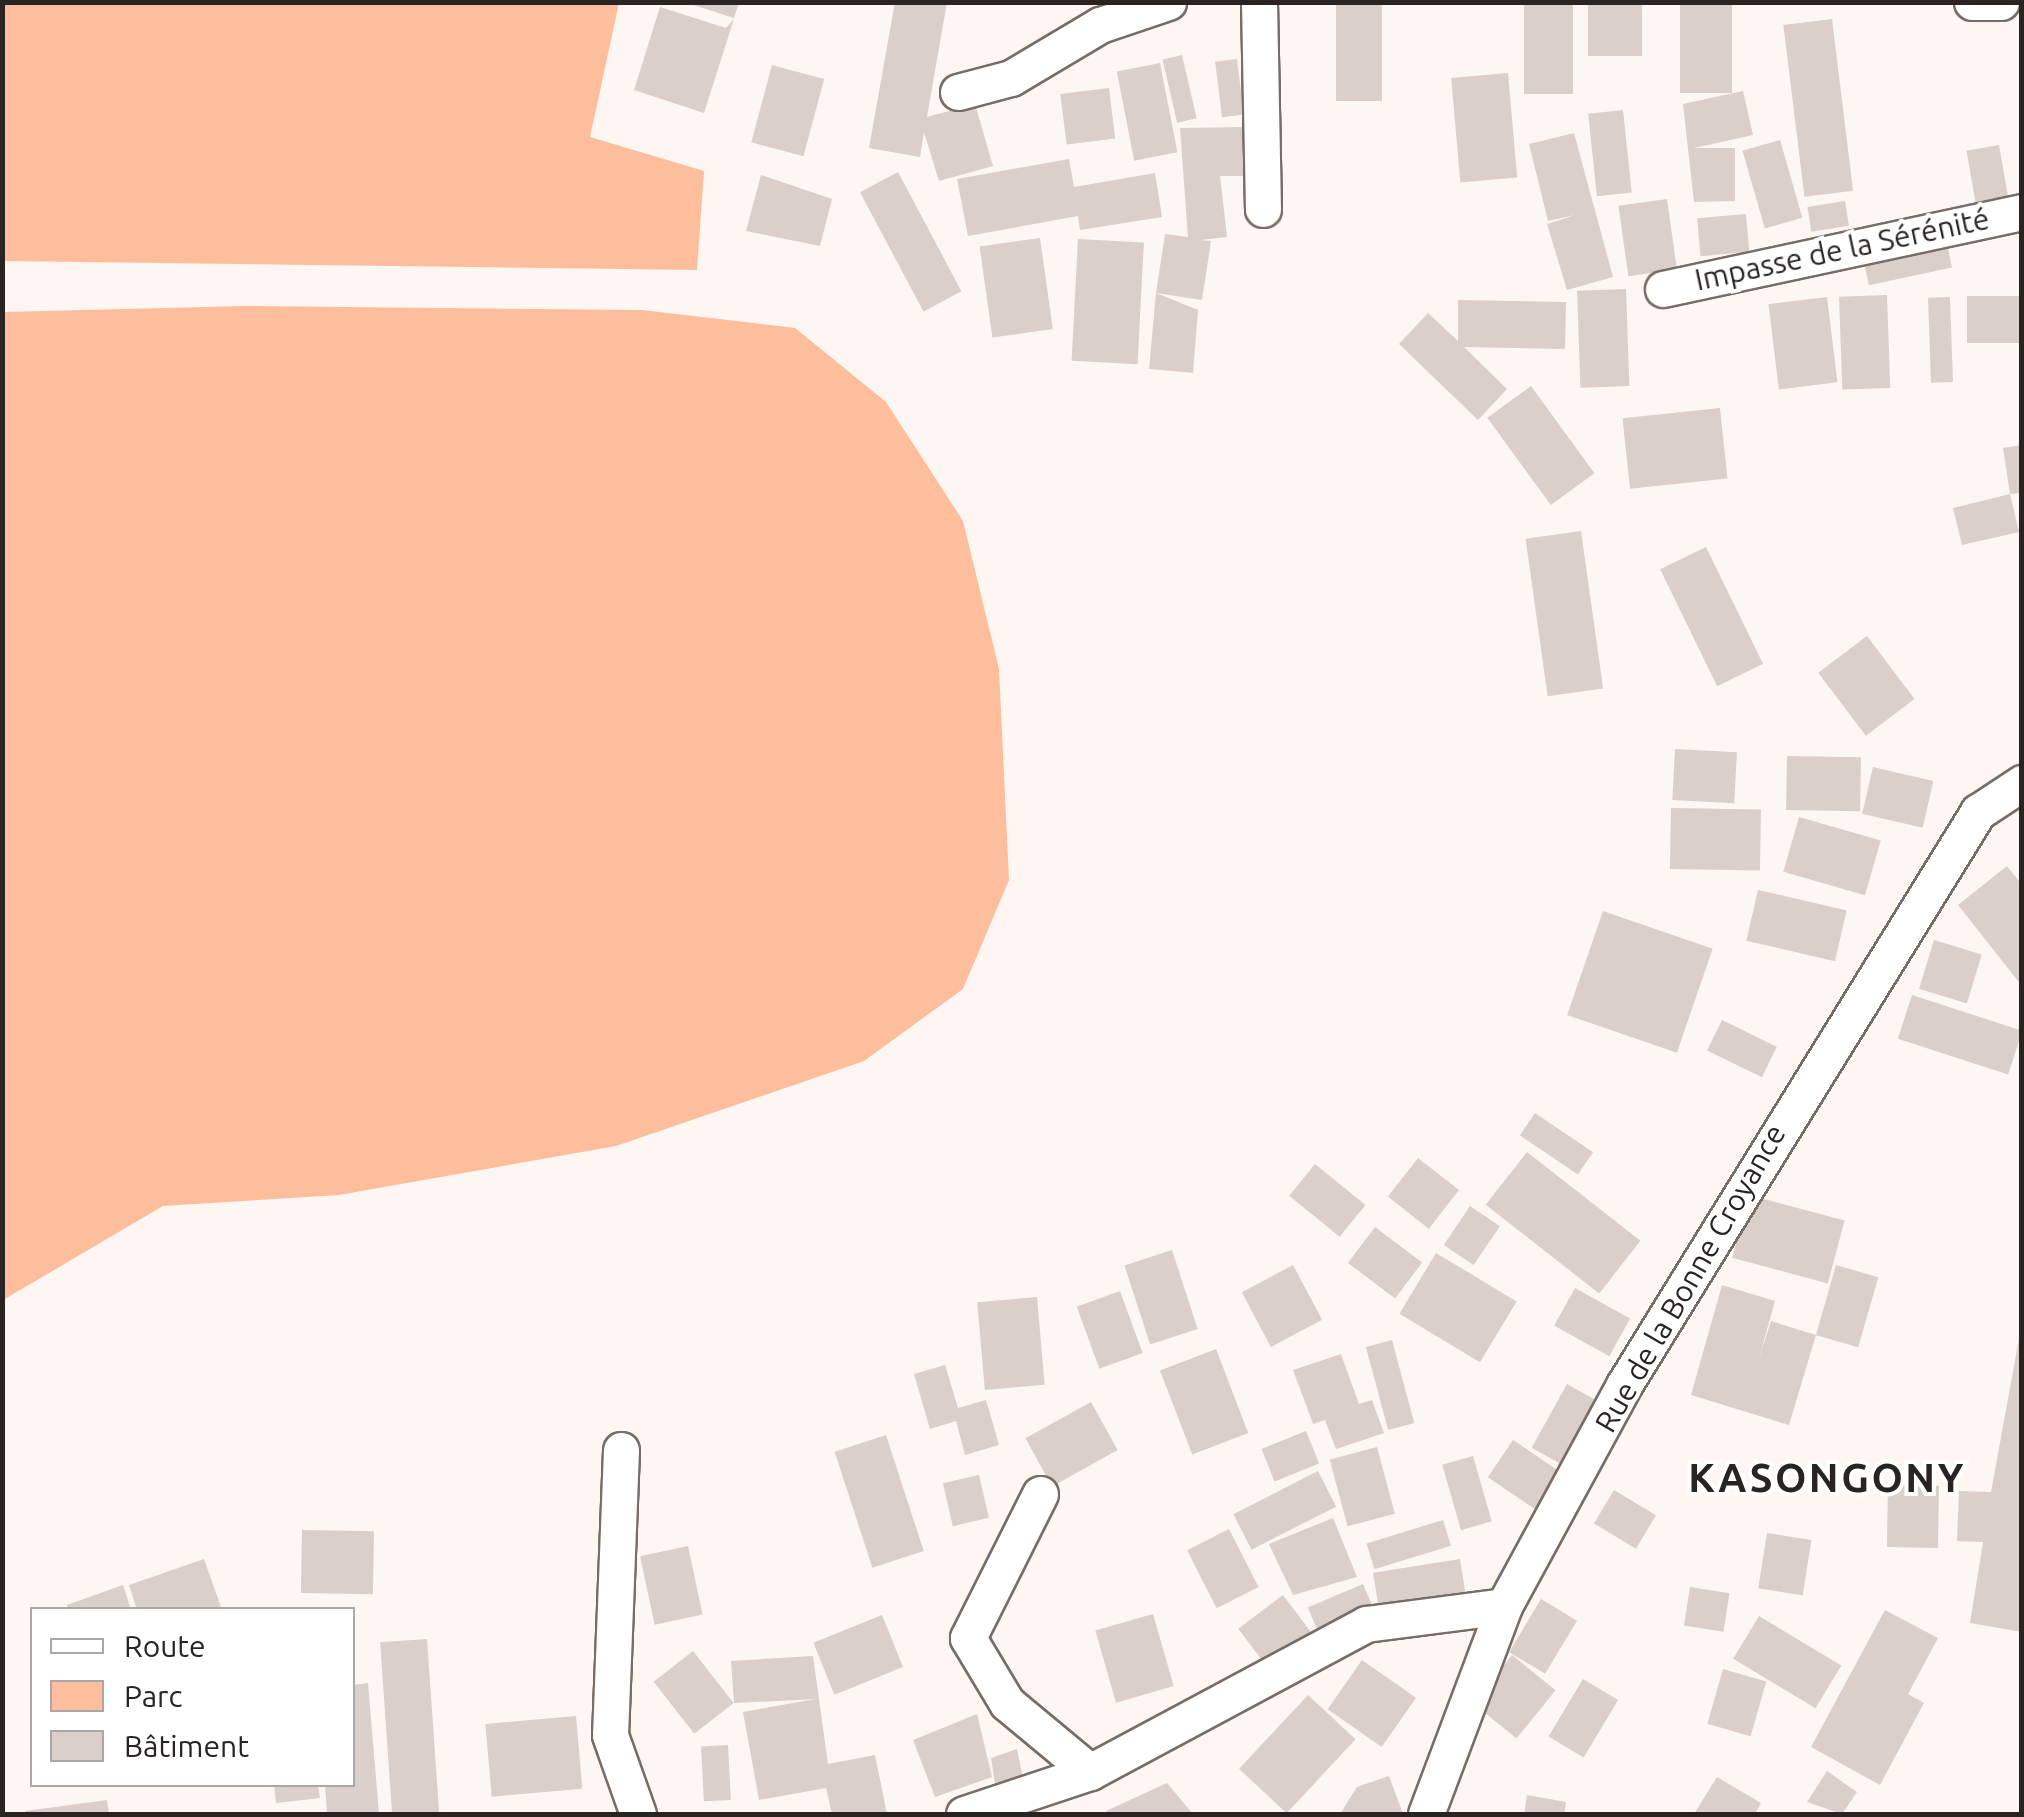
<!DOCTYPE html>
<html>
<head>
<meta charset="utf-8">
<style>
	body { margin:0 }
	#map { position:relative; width:2024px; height:1817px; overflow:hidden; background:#fdf6f2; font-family:Ubuntu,sans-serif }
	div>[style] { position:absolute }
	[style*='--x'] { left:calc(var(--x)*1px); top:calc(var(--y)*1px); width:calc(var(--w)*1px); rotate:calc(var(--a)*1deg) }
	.green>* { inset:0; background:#febe9c }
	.building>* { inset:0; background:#dbcfc9; transform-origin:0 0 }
	.roads { filter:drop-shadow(2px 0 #776d67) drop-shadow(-2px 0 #776d67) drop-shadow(0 2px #776d67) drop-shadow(0 -2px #776d67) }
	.minor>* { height:35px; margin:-17.5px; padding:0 17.5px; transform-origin:17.5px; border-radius:17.5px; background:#fff }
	span { translate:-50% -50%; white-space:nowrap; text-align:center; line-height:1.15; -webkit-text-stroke:8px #fff; paint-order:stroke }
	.street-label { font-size:30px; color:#292422 }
	.district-label { font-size:40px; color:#292422; font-weight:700; letter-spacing:2.5px }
	.frame { position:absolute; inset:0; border:5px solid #292422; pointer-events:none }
	.legend { position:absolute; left:30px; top:1607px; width:325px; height:180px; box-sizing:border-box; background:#fff; border:2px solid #a9a7a7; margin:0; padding:12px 18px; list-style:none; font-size:30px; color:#292422 }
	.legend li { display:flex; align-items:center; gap:20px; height:50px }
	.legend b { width:50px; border:2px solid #a9a7a7 }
</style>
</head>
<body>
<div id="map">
	<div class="green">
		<i style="clip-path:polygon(3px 2px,619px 3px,590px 137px,704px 171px,697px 270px,3px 261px)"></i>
		<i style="clip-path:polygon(245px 306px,642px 310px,795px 328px,886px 402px,963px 521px,999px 669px,1009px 880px,963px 989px,864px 1061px,616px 1146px,339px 1195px,163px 1206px,3px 1300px,3px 312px)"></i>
	</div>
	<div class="building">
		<i style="clip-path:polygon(684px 2px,739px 2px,734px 18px)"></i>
		<i style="clip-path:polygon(895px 2px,947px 2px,927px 117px,975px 104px,993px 166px,939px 181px,924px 132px,920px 157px,869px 148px)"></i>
		<i style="left:1336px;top:2px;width:46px;height:99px"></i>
		<i style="left:1524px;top:2px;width:49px;height:92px"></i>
		<i style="left:1588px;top:2px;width:54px;height:54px"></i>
		<i style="left:1680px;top:2px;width:52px;height:91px"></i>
		<i style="clip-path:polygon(660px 7px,726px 28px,734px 19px,704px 113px,634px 90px)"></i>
		<i style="left:1832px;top:19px;width:173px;height:49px;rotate:83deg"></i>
		<i style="left:1182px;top:55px;width:65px;height:20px;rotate:77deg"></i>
		<i style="left:1237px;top:59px;width:56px;height:22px;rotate:83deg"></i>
		<i style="left:1160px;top:63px;width:91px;height:44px;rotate:79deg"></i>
		<i style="left:772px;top:65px;width:54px;height:80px;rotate:15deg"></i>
		<i style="left:1508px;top:73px;width:105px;height:57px;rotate:85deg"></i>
		<i style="left:1109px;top:88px;width:51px;height:49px;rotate:83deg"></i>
		<i style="clip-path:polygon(1743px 91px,1753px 135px,1694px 148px,1735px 148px,1735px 201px,1694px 202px,1683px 104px)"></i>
		<i style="left:1623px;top:110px;width:83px;height:35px;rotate:84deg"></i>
		<i style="clip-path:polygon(1248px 127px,1248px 176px,1220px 176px,1227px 237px,1201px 240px,1211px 241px,1202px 300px,1156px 293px,1165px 234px,1188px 237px,1180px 128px)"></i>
		<i style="clip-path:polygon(1574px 133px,1613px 277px,1567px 290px,1547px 224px,1575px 215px,1548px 221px,1529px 144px)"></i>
		<i style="left:1780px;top:140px;width:81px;height:39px;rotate:74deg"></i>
		<i style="left:1999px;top:145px;width:56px;height:33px;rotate:80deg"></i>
		<i style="clip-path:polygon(1069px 159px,1074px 187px,1155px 173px,1162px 217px,1080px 230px,1078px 216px,968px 236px,957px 179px)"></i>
		<i style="left:898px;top:172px;width:135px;height:43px;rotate:62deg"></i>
		<i style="clip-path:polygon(761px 175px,832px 199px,820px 246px,746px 231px)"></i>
		<i style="left:1667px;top:199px;width:71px;height:49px;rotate:82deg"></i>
		<i style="left:1845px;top:201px;width:25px;height:38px;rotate:81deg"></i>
		<i style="left:1746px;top:214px;width:38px;height:49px;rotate:85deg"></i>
		<i style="left:1040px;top:238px;width:92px;height:61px;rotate:82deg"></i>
		<i style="left:1078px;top:239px;width:66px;height:122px;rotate:3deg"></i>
		<i style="left:1947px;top:244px;width:24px;height:85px;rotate:78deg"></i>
		<i style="left:1626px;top:289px;width:97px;height:49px;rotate:88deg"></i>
		<i style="clip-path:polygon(1156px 293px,1198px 310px,1193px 373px,1149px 369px)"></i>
		<i style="left:1887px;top:295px;width:93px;height:48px;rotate:88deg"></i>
		<i style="left:2022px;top:296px;width:47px;height:55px;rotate:90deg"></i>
		<i style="left:1827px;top:297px;width:86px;height:59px;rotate:83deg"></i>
		<i style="left:1950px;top:297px;width:85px;height:22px;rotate:88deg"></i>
		<i style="clip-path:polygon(1458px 300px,1566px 302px,1565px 349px,1464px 347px,1507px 389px,1478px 420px,1399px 344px,1428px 313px,1458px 341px)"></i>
		<i style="left:1531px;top:386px;width:108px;height:54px;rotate:54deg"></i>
		<i style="left:1720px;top:408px;width:71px;height:98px;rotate:84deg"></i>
		<i style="clip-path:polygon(2022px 445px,2022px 493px,2010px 494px,2019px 532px,1962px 545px,1953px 508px,2010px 494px,2003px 448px)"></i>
		<i style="left:1581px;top:531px;width:159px;height:56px;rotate:82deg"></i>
		<i style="left:1706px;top:547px;width:130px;height:51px;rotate:64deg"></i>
		<i style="left:1867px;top:636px;width:79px;height:61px;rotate:53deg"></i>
		<i style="left:1675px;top:749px;width:62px;height:51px;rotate:3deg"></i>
		<i style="left:1787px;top:756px;width:74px;height:54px;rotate:1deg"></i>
		<i style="left:1873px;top:767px;width:62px;height:48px;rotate:13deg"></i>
		<i style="left:1671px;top:808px;width:90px;height:61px;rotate:1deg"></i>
		<i style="left:1799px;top:817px;width:85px;height:57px;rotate:16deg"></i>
		<i style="clip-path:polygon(2007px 866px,2022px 885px,2022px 986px,1958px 905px)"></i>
		<i style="left:1758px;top:890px;width:91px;height:52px;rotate:13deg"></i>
		<i style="left:1603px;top:911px;width:116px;height:110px;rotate:19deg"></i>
		<i style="left:1934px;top:940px;width:50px;height:51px;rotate:17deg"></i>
		<i style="left:1912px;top:995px;width:116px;height:46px;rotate:18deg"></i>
		<i style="left:1722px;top:1020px;width:61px;height:34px;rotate:26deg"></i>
		<i style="left:1535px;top:1113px;width:70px;height:27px;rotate:34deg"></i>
		<i style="left:1527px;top:1152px;width:144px;height:67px;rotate:38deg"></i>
		<i style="left:1418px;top:1158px;width:52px;height:49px;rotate:38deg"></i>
		<i style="left:1315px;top:1164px;width:65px;height:41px;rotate:39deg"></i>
		<i style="left:1749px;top:1195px;width:99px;height:65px;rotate:15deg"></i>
		<i style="left:1470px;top:1206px;width:36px;height:47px;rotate:34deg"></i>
		<i style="left:1375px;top:1227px;width:59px;height:45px;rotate:37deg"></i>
		<i style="left:1172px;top:1250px;width:83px;height:50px;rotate:72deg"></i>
		<i style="left:1436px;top:1253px;width:94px;height:71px;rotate:31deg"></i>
		<i style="left:1293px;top:1265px;width:62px;height:58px;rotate:62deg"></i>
		<i style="left:1836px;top:1265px;width:44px;height:73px;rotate:16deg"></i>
		<i style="clip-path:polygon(1722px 1285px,1775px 1301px,1759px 1358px,1771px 1321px,1816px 1335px,1789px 1425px,1691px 1395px)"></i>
		<i style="left:1575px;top:1288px;width:63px;height:43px;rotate:29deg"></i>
		<i style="left:1120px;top:1291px;width:66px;height:46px;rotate:70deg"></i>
		<i style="left:1037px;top:1297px;width:88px;height:60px;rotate:85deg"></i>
		<i style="clip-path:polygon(2020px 1333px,2022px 1333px,2022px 1632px,1970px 1623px,1983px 1542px,1957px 1541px,1959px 1491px,1991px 1492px)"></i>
		<i style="left:1392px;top:1340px;width:86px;height:27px;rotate:75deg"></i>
		<i style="left:1216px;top:1349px;width:90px;height:60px;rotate:69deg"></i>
		<i style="clip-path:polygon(1341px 1354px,1359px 1404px,1372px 1400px,1384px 1433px,1336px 1449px,1325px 1420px,1313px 1424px,1293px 1370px)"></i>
		<i style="clip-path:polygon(945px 1365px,958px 1408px,986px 1400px,999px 1445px,965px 1455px,956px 1421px,930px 1429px,914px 1374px)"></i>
		<i style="left:1567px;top:1384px;width:38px;height:73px;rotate:29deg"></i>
		<i style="left:1091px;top:1402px;width:55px;height:75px;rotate:61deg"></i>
		<i style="left:1306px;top:1431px;width:35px;height:48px;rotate:68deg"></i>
		<i style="left:886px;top:1435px;width:122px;height:54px;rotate:72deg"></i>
		<i style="left:1513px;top:1440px;width:62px;height:45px;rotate:34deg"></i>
		<i style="left:1377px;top:1447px;width:69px;height:49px;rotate:75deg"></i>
		<i style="left:1473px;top:1456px;width:68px;height:32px;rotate:74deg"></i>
		<i style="left:1318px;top:1471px;width:40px;height:95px;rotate:63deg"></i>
		<i style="left:979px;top:1475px;width:44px;height:37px;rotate:77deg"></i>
		<i style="left:1888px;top:1485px;width:51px;height:62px;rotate:1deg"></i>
		<i style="left:1614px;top:1490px;width:49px;height:39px;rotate:31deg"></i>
		<i style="clip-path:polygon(1333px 1518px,1357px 1577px,1293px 1595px,1269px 1544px)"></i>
		<i style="left:1443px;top:1520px;width:27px;height:80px;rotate:73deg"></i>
		<i style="left:1229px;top:1529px;width:65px;height:47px;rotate:63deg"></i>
		<i style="left:302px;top:1530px;width:72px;height:63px;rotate:1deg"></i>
		<i style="left:1767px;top:1533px;width:45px;height:56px;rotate:9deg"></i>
		<i style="left:688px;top:1546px;width:70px;height:49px;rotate:78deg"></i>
		<i style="clip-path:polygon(204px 1559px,222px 1610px,137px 1610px,129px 1585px)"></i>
		<i style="left:1460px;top:1559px;width:33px;height:88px;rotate:81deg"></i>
		<i style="left:1363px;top:1584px;width:30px;height:60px;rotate:67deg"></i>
		<i style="clip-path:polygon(123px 1585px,131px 1610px,68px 1610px,67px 1605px)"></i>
		<i style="left:1690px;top:1587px;width:40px;height:39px;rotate:9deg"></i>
		<i style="left:1283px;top:1595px;width:46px;height:56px;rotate:53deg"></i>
		<i style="left:1541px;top:1599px;width:42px;height:62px;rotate:31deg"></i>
		<i style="clip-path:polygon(1885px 1610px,1938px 1638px,1908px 1694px,1924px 1703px,1880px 1785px,1811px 1747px)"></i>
		<i style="left:1153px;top:1614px;width:75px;height:60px;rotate:74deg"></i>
		<i style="left:882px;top:1615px;width:56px;height:74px;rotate:68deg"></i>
		<i style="left:1759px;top:1616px;width:96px;height:50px;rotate:31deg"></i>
		<i style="left:427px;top:1639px;width:175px;height:47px;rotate:86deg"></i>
		<i style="left:693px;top:1651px;width:66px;height:50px;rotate:52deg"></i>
		<i style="left:1512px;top:1655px;width:56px;height:62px;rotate:39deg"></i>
		<i style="clip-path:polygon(813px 1656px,828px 1764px,875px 1755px,887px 1814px,832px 1814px,826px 1788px,759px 1800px,743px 1712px,816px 1699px,734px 1703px,731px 1661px)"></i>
		<i style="left:1362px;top:1660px;width:66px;height:60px;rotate:35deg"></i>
		<i style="left:1723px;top:1669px;width:45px;height:57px;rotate:16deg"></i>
		<i style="left:1583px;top:1679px;width:41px;height:67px;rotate:31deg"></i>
		<i style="clip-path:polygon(368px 1683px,379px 1814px,327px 1814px,325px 1784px,352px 1784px,352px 1685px)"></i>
		<i style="left:1308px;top:1695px;width:65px;height:101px;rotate:43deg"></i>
		<i style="clip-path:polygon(977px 1714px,992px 1777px,935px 1797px,913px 1740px)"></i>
		<i style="left:576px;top:1716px;width:73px;height:91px;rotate:85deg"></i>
		<i style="left:728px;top:1745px;width:55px;height:27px;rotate:87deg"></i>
		<i style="clip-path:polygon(1017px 1749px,1023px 1778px,995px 1783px,991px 1758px)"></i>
		<i style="clip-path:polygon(1827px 1771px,1857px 1792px,1842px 1814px,1807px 1802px)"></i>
		<i style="clip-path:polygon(1389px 1776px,1403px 1814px,1340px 1814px,1357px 1787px)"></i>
		<i style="clip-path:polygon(1717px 1777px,1761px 1803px,1755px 1814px,1694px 1814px)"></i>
		<i style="clip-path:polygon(1167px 1783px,1193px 1814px,1108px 1814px,1106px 1811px)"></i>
		<i style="clip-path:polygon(274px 1784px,318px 1784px,320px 1798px,276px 1803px)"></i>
		<i style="clip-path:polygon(1527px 1795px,1566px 1802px,1564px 1814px,1524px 1814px)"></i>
		<i style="clip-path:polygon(107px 1800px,109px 1814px,26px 1814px,25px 1811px)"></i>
	</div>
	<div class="roads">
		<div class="minor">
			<i style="--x:1259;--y:2;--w:207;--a:88.9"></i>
			<i style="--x:1972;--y:2;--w:29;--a:0"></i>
			<i style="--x:958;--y:92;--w:55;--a:-14.8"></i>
			<i style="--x:1011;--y:78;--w:104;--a:-30.8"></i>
			<i style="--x:1100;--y:25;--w:72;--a:-18.7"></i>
			<i style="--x:1663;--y:289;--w:367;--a:-12.1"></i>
			<i style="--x:621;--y:1450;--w:285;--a:92.2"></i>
			<i style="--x:610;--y:1735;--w:84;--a:70.5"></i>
			<i style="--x:1040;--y:1494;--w:161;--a:116.6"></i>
			<i style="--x:968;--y:1638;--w:76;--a:59"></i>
			<i style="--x:1007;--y:1703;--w:108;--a:39.7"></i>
			<i style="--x:964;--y:1814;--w:133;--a:-18.4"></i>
			<i style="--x:1090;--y:1772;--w:313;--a:-28.2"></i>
			<i style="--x:1366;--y:1624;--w:139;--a:-7.4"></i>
			<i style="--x:1426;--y:1814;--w:222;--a:-69.4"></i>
			<i style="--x:1504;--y:1606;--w:251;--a:-61.5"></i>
			<i style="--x:1624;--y:1385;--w:674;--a:-58.29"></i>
			<i style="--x:1978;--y:812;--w:53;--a:-33.4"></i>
		</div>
	</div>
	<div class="street-label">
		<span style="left:1842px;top:249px;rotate:-12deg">Impasse de la Sérénité</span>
		<span style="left:1690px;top:1278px;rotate:-60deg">Rue de la Bonne Croyance</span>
	</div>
	<div class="district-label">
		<span style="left:1827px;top:1478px">KASONGONY</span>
	</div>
	<div class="frame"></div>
	<ul class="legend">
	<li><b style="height:12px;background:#fff"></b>Route</li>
	<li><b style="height:28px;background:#febe9c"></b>Parc</li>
	<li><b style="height:28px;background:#dbcfc9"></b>Bâtiment</li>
	</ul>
</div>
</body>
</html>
